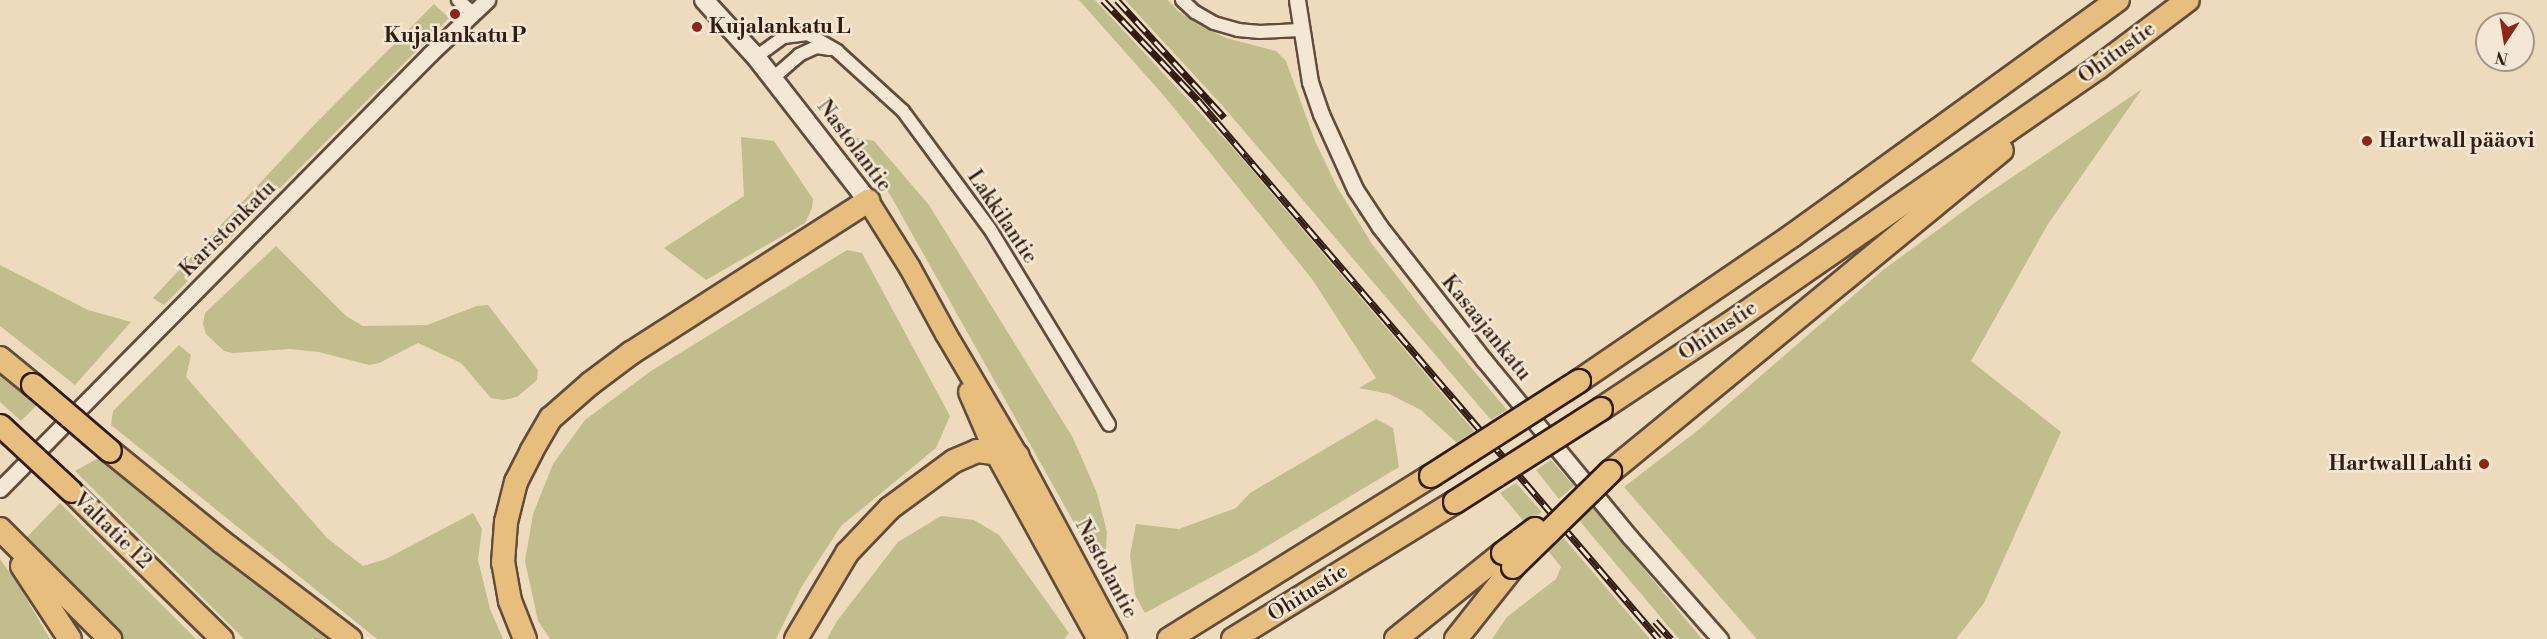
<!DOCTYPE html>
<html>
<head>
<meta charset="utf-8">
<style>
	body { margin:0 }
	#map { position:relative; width:2547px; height:639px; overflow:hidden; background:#eedbbd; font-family:"Libre Bodoni",serif }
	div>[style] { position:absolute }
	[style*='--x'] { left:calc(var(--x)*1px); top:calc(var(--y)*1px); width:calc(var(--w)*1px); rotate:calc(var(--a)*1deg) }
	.green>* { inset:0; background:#c1bd8c }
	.roads { filter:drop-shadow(2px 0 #614c3c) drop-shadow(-2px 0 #614c3c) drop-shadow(0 2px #614c3c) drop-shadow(0 -2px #614c3c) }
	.minor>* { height:12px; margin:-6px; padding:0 6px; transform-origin:6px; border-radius:6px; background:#f4e8d4 }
	.tertiary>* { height:15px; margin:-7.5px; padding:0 7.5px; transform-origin:7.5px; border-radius:7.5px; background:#f4e8d4 }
	.secondary>* { height:18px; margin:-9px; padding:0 9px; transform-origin:9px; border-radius:9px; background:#f4e8d4 }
	.primary>* { height:20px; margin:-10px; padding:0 10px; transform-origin:10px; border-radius:10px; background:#e7be7e }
	.trunk>* { height:21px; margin:-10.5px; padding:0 10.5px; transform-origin:10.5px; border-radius:10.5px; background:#e7be7e }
	.motorway>* { height:22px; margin:-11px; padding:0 11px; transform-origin:11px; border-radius:11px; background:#e7be7e }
	.rail>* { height:7px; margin-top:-3.5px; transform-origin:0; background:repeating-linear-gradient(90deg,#f4e8d4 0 14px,#321c11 0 28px); box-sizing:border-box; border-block:2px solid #321c11 }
	.bridges { filter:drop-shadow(2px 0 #321c11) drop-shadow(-2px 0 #321c11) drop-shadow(0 2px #321c11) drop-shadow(0 -2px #321c11) }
	.trunk-bridge>* { height:21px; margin:-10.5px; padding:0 10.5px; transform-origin:10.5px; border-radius:10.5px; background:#e7be7e }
	.motorway-bridge>* { height:22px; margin:-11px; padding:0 11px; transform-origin:11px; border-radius:11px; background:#e7be7e }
	.dots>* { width:16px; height:16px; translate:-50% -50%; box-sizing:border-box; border:3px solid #f4e8d4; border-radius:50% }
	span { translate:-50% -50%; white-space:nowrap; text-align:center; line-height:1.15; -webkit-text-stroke:5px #f4e8d4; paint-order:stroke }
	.poi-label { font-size:21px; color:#321c11; font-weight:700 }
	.left { translate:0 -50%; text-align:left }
	.right { translate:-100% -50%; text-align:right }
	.street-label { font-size:21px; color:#321c11 }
	.north { position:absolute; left:2475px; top:12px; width:60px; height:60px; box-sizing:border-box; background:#f4e8d4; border:2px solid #a69686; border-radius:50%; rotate:192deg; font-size:16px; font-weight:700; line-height:24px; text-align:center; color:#321c11 }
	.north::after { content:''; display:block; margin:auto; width:21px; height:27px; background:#8f2418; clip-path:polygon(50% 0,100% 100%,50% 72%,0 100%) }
</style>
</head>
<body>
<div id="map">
	<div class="green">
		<i style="clip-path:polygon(1079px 0,1095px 0,1233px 148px,1474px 431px,1457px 443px,1421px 410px,1389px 394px,1359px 388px,1376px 378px,1312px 279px,1165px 97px)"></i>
		<i style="clip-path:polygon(1125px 0,1168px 0,1179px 12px,1199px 25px,1226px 38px,1276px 51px,1286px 61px,1315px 141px,1337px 187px,1372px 244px,1431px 320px,1507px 410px,1491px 420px,1220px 103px)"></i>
		<i style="clip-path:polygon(434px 4px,449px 18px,164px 305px,153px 298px,314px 125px)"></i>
		<i style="clip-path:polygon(2142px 89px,2048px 224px,1971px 361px,2061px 432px,1984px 603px,1956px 639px,1757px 639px,1624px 487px,1697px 431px,1883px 270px,1980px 199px)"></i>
		<i style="clip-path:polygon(741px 137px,774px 141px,813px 199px,812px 208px,805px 223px,706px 280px,664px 248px,744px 196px)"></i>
		<i style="clip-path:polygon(851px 137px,874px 141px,929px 205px,1073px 438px,1097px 493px,1107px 532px,1105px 564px,1091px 553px,892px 198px)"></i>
		<i style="clip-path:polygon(276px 246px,346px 316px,363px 326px,427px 325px,477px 306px,488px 305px,538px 370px,537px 380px,517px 397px,503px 400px,491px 398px,461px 363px,418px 343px,379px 363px,369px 365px,319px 352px,290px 349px,233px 353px,224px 351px,206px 334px,203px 324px,205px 313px)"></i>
		<i style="clip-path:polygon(847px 250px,862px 253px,950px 416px,936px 448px,841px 526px,802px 586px,776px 639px,550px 639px,538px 621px,525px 561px,533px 514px,553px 464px,585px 420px,651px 371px)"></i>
		<i style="clip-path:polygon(0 265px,88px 310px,131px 322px,75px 385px,0 326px)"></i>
		<i style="clip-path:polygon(179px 345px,191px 355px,186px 377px,327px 538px,363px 566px,386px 559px,473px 513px,482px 529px,478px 560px,490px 609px,503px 639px,377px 639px,111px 425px,113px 411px)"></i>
		<i style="clip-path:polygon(0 371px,38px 404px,21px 421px,0 402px)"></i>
		<i style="clip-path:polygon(1376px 419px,1393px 428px,1399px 467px,1254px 554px,1145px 613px,1135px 595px,1130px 555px,1136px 524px,1179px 529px,1236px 508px,1250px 493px)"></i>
		<i style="clip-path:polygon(102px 456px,159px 506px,334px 639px,244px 639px,75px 471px)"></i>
		<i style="clip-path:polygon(1551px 460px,1574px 486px,1559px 499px,1536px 470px)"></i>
		<i style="clip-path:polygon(1516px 483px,1542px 512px,1526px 524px,1500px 493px)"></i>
		<i style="clip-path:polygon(60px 503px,196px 639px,122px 639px,109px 628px,26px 538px)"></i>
		<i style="clip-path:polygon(1592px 507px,1609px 527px,1702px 639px,1679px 639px,1578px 519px)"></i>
		<i style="clip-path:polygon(941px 516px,974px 520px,999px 535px,1069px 633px,1064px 639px,827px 639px,837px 621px,898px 542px)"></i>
		<i style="clip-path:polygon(1561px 535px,1650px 639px,1492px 639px,1507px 617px,1556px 579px,1561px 567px,1546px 548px)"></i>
		<i style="clip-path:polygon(0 559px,19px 586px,50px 639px,0 639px)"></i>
	</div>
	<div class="roads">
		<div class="minor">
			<i style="--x:458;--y:0;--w:20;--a:41"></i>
			<i style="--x:1182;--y:0;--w:18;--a:43"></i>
			<i style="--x:1195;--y:12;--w:22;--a:30"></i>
			<i style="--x:1214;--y:23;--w:25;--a:16"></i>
			<i style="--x:1238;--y:30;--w:22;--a:5"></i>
			<i style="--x:1260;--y:32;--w:40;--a:-2.9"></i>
			<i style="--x:756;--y:57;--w:34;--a:-36"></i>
			<i style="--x:784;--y:37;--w:24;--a:-7"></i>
			<i style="--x:808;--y:34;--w:34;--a:30"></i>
			<i style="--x:837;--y:51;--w:89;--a:42.3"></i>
			<i style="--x:903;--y:111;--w:147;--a:53.6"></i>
			<i style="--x:990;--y:229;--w:229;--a:58.7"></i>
			<i style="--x:773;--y:78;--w:35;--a:-41"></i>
			<i style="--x:799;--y:55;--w:19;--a:-25"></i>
			<i style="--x:816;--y:47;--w:14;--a:8"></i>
		</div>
		<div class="tertiary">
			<i style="--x:1297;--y:0;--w:83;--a:81"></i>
			<i style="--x:1310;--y:82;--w:34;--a:71"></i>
			<i style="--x:1321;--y:114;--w:82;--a:65.6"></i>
			<i style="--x:1355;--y:189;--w:45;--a:56.7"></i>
			<i style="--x:1380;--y:227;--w:169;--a:52"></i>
			<i style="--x:1484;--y:360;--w:229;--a:50.5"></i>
			<i style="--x:1630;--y:537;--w:136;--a:48.6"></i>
			<i style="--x:0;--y:489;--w:612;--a:-45.33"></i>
			<i style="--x:430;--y:54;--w:79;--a:-43.5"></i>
		</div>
		<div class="secondary">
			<i style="--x:704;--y:0;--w:77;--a:47.6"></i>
			<i style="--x:756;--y:57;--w:182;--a:52.1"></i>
		</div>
		<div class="primary">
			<i style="--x:868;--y:201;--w:79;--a:57.9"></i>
			<i style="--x:910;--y:268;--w:75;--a:61.4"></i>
			<i style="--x:946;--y:334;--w:142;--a:59.5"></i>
			<i style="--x:1018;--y:456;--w:208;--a:61.8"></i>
			<i style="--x:969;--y:392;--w:65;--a:66.6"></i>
			<i style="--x:995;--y:452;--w:213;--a:61.2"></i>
		</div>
		<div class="trunk">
			<i style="--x:71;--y:491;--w:211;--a:44.4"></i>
		</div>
		<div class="motorway">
			<i style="--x:0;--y:358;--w:43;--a:39.3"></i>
			<i style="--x:1579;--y:381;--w:259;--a:-34.3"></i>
			<i style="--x:1793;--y:235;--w:401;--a:-35.9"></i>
			<i style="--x:1601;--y:409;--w:161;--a:-33.6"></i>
			<i style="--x:1735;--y:320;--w:443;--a:-34.8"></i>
			<i style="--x:2099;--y:67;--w:111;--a:-37"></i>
			<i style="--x:110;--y:451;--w:144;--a:39.1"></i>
			<i style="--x:222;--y:542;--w:161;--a:37.2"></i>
			<i style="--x:1610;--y:472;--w:507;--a:-39.4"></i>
			<i style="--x:0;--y:529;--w:156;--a:45"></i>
			<i style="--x:22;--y:566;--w:87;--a:56.7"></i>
			<i style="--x:525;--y:639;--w:41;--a:-111.5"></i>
			<i style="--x:510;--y:601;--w:39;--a:-100"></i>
			<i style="--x:503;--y:563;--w:41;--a:-85.8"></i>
			<i style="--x:506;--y:522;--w:41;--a:-76"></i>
			<i style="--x:516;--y:482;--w:34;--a:-63"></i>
			<i style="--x:531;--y:452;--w:39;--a:-60"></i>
			<i style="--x:551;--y:418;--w:53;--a:-41.2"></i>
			<i style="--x:591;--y:383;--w:50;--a:-36.9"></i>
			<i style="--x:631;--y:353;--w:282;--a:-32.7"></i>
			<i style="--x:796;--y:639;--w:100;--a:-59.3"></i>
			<i style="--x:847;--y:553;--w:62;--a:-46.3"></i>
			<i style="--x:890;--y:508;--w:79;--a:-36.3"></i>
			<i style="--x:954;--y:461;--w:25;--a:-23"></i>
			<i style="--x:977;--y:451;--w:41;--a:7"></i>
			<i style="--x:1169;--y:639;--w:309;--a:-31.9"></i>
			<i style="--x:1233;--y:639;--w:261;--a:-31.7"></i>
			<i style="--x:1396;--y:639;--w:137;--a:-38.8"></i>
			<i style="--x:1456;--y:639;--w:92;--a:-51.6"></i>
		</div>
	</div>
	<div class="rail">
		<i style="--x:1103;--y:0;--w:138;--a:46.5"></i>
		<i style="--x:1198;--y:100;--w:709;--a:49.46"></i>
		<i style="--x:1117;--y:0;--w:159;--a:47.6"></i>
		<i style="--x:1655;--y:621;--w:24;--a:48"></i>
	</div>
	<div class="bridges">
		<div class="trunk-bridge">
			<i style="--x:0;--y:425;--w:97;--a:42.9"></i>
		</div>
		<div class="motorway-bridge">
			<i style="--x:33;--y:385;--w:101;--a:40.6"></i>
			<i style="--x:1431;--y:476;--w:176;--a:-32.7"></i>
			<i style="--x:1455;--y:502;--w:173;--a:-32.5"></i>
			<i style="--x:1503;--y:553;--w:40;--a:-37"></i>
			<i style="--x:1513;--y:567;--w:136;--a:-44.4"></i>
		</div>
	</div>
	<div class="dots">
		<i style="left:455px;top:14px;background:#8f2418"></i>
		<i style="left:697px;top:27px;background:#8f2418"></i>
		<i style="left:2367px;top:141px;background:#8f2418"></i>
		<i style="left:2484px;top:464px;background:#8f2418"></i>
	</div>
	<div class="poi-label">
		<span class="left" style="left:709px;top:27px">Kujalankatu L</span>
		<span style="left:455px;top:36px">Kujalankatu P</span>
		<span class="left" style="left:2379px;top:141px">Hartwall pääovi</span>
		<span class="right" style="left:2472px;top:464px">Hartwall Lahti</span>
	</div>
	<div class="street-label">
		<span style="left:2117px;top:53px;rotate:-36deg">Ohitustie</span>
		<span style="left:854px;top:146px;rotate:53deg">Nastolantie</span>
		<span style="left:1002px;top:217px;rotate:56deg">Lakkilantie</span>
		<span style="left:228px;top:229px;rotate:-45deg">Karistonkatu</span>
		<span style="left:1486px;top:328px;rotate:51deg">Kasaajankatu</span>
		<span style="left:1718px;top:331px;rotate:-34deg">Ohitustie</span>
		<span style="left:112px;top:531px;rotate:44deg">Valtatie 12</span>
		<span style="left:1106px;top:569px;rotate:62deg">Nastolantie</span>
		<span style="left:1308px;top:593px;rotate:-32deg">Ohitustie</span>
	</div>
	<div class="north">N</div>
</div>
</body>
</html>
